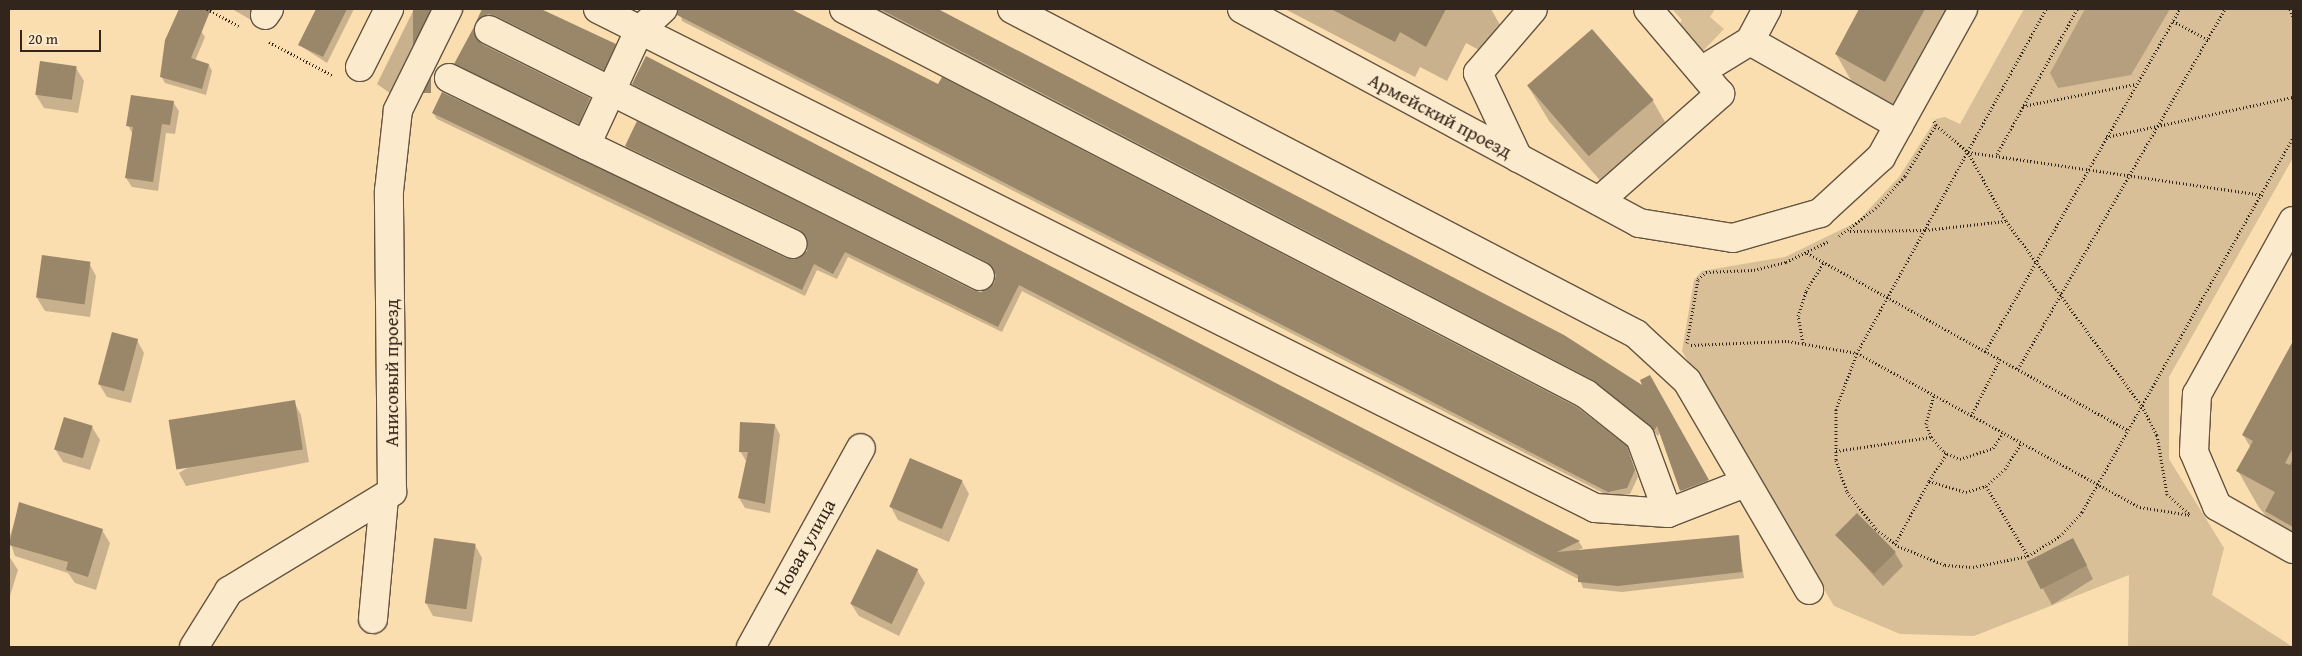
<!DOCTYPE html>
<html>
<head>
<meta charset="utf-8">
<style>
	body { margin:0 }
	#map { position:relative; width:2302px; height:656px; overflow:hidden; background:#fadeb0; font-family:"Gentium Book Plus",serif }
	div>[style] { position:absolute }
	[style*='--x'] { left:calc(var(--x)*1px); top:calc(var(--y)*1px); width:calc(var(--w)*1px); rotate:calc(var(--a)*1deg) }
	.green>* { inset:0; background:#d8bf97 }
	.water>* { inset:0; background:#b69f7e }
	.shadow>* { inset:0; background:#0003 }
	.building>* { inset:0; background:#9a8669; transform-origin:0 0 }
	.path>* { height:3px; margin-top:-1.5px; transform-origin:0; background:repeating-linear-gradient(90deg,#32261c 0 1px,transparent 0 3.5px) }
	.roads { filter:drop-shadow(1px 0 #645441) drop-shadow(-1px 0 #645441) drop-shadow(0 1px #645441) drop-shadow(0 -1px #645441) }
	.minor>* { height:28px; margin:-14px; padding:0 14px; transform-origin:14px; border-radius:14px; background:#fceacc }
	span { translate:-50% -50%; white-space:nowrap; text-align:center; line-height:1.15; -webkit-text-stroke:4px #fceacc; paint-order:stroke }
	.street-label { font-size:19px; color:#32261c }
	.frame { position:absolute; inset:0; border:10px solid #32261c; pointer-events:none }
	.scale { position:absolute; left:20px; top:30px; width:81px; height:22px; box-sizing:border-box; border:2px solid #32261c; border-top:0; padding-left:6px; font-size:15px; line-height:18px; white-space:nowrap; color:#32261c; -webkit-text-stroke:4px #fceacc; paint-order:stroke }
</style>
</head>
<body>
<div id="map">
	<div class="green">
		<i style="clip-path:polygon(1672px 9px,1715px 9px,1710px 17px,1724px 29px,1701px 53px,1675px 33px,1682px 20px)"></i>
		<i style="clip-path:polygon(2024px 9px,2293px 9px,2293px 158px,2169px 377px,2169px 459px,2224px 548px,2212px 595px,2293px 647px,2128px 647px,2129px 575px,1974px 636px,1900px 634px,1834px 606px,1682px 351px,1694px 280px,1702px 271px,1785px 257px,1857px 222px,1899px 177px,1936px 119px,1945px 117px,1960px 124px)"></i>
	</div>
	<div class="water">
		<i style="clip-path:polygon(2085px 9px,2170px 9px,2131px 75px,2058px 88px,2050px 73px)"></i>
	</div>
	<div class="shadow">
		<i style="clip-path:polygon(232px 9px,259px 9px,253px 21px)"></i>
		<i style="clip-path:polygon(318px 9px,354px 9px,327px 63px,299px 45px)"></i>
		<i style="clip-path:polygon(414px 9px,437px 9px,394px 96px,377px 84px)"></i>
		<i style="clip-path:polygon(484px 9px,539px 9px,615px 45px,618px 52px,607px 75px,481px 27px,478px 21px)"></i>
		<i style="clip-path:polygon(679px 9px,785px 9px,939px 86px,1626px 447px,1638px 477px,1630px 494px,1613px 498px,682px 21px)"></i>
		<i style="clip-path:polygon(874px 9px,935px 9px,1563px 336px,1644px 388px,1649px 377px,1711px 487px,1685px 497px,1660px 432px,1658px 436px,1598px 386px)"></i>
		<i style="clip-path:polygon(1285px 9px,1491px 9px,1503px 30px,1490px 56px,1466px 43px,1447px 81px,1420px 67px,1415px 77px)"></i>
		<i style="clip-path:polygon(1861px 9px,1964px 9px,1905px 116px,1856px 89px,1836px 54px)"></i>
		<i style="clip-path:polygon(475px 28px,481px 45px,590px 99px,593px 106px,582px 129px,459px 70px,456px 64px)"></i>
		<i style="clip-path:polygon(201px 31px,205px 37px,195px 61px,209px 65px,212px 71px,206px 95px,165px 83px,161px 76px)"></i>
		<i style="clip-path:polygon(646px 58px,1579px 542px,1583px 548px,1576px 551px,1738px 536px,1744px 578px,1622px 592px,1583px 588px,1580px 580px,1022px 291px,1002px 332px,848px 257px,837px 279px,817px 270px,805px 296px,437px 119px,433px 113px,786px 259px,795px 261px,808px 252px,805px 236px,630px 152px,626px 146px,973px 291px,982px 293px,995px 284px,992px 268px,637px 90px,633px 84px)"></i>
		<i style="clip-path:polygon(76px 68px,84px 81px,78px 113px,44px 108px,36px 95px)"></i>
		<i style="clip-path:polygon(1528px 86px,1653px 101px,1673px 136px,1609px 191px,1549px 121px)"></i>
		<i style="clip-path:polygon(173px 102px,179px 111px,175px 134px,166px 133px,158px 191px,132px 187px,126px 178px,133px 135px,128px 125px)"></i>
		<i style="clip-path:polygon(89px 263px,96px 276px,90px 317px,45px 311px,37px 298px)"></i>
		<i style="clip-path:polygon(137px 340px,144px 353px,131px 403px,107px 397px,99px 384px)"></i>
		<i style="clip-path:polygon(2293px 343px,2293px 550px,2258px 506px,2238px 471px,2251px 448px,2243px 435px)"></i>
		<i style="clip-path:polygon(294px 402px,301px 415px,309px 462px,186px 486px,179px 473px)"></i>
		<i style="clip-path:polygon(775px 425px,780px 435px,770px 513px,745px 508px,739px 498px,746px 461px,740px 451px)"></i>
		<i style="clip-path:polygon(92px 427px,100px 440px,90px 470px,63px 462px,55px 449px)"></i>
		<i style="clip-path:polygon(962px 481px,969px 494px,949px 542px,898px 520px,891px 507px)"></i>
		<i style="clip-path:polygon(20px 504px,102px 530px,110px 543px,96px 590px,75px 583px,68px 573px,15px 556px,9px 539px)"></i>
		<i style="clip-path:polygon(1837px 535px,1895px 553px,1903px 566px,1883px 586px)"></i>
		<i style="clip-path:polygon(475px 545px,482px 558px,472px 622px,433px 616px,426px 603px)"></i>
		<i style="clip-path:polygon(2080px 552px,2093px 579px,2052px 605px,2030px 565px)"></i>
		<i style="clip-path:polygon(9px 556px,18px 570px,9px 599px)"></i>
		<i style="clip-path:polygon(917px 570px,925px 583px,899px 636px,859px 616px,851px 604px)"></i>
	</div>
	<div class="building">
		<i style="clip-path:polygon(179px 9px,211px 9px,191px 58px,209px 64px,202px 89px,160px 77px,165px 40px)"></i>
		<i style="clip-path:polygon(316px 9px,347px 9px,323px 57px,298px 45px)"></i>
		<i style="left:413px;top:9px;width:18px;height:84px"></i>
		<i style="clip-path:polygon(482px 9px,541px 9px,616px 44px,604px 70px,496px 16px,488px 14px,476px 22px)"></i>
		<i style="clip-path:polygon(678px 9px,791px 9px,938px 84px,942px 77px,1577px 407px,1627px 446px,1635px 470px,1627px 488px,1608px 492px,677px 15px)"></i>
		<i style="clip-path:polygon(880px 9px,938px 9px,1564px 335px,1642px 385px,1640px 380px,1650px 375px,1709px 480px,1680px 491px,1657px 426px,1654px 431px,1593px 380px)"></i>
		<i style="clip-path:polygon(1331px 9px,1446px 9px,1426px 47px,1400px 32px,1395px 42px)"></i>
		<i style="clip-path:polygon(1859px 9px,1925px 9px,1885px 82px,1835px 54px)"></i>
		<i style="clip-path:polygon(475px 25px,476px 38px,482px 44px,590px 98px,579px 124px,454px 64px)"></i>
		<i style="left:1592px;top:29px;width:94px;height:86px;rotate:49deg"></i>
		<i style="clip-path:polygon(646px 56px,1580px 541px,1557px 552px,1739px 535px,1742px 572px,1618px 586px,1578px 582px,1578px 575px,1019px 285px,998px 327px,845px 252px,833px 274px,814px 264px,802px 290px,432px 113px,442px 92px,786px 258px,795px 259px,807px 251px,808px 242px,800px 230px,625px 146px,637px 121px,973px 290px,981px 292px,994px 283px,996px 275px,987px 262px,632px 84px)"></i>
		<i style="left:40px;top:61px;width:37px;height:34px;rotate:8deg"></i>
		<i style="clip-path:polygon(131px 95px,174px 101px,170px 125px,162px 124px,153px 182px,125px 178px,133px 127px,126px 126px)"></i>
		<i style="left:42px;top:255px;width:49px;height:43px;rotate:8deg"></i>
		<i style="left:112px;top:332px;width:27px;height:54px;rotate:15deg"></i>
		<i style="clip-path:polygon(2293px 341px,2293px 448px,2285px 463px,2290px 465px,2293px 459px,2293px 527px,2265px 511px,2275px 492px,2236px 471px,2253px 441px,2242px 435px)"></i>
		<i style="left:295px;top:400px;width:50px;height:128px;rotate:81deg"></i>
		<i style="left:64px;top:417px;width:30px;height:34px;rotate:17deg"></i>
		<i style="clip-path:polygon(740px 422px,775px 424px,765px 504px,738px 498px,748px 452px,739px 452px)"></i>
		<i style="left:910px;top:458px;width:57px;height:53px;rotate:23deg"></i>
		<i style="clip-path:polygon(19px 502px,103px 529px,88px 577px,66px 570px,68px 562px,9px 545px)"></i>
		<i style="left:1857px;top:513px;width:55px;height:31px;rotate:45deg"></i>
		<i style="left:434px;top:538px;width:42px;height:66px;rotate:8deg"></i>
		<i style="left:2073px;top:538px;width:31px;height:52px;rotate:63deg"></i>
		<i style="left:877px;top:549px;width:46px;height:61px;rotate:26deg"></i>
	</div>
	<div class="path">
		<i style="--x:207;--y:9;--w:36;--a:28"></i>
		<i style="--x:2046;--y:9;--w:393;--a:118.8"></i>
		<i style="--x:1857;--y:353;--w:60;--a:110.6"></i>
		<i style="--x:1836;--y:409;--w:51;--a:90"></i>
		<i style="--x:1836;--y:460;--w:34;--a:71"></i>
		<i style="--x:1847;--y:492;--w:47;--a:51.9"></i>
		<i style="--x:1876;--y:529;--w:28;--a:38"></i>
		<i style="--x:1898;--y:546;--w:51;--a:22"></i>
		<i style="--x:1945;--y:565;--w:28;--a:4"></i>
		<i style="--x:1973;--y:567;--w:56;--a:-11.3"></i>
		<i style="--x:2028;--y:556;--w:38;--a:-32"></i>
		<i style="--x:2060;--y:536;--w:33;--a:-47"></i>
		<i style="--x:2082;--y:512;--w:430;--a:-60.6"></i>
		<i style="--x:2290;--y:9;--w:9;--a:69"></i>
		<i style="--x:2173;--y:21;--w:40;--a:28"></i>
		<i style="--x:269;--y:42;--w:73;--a:27.6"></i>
		<i style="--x:2023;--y:106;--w:115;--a:-11"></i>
		<i style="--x:1936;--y:125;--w:42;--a:40.2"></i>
		<i style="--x:1968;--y:152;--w:298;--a:8.3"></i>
		<i style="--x:2106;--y:137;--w:191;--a:-12.1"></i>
		<i style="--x:1968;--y:152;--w:79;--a:61.2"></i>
		<i style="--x:2006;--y:221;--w:230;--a:53.7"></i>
		<i style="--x:2142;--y:406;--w:33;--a:63"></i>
		<i style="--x:2157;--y:435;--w:60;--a:80.4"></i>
		<i style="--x:2167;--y:494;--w:30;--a:42"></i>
		<i style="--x:1997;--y:154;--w:166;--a:-61.1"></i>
		<i style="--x:1850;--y:231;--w:75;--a:-0.8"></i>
		<i style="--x:1925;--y:230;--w:81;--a:-6.4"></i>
		<i style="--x:1839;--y:236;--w:46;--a:-37.1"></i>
		<i style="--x:1876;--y:208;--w:43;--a:-47.8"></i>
		<i style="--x:1905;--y:176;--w:60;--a:-58.7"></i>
		<i style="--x:1936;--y:125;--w:7;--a:-117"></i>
		<i style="--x:1807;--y:253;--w:367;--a:28.9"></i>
		<i style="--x:1687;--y:343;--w:65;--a:-80.2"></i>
		<i style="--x:1698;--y:279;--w:11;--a:-41"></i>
		<i style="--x:1706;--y:272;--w:48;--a:-2.4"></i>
		<i style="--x:1754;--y:270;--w:33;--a:-14"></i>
		<i style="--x:1786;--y:262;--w:48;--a:-26"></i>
		<i style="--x:1803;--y:343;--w:27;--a:-100"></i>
		<i style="--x:1798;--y:316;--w:26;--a:-72"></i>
		<i style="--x:1806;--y:291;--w:34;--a:-58"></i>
		<i style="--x:1691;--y:345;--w:97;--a:-2.4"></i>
		<i style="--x:1788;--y:341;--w:70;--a:9.9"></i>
		<i style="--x:1857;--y:353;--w:322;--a:28.6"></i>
		<i style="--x:2140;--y:507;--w:51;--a:9.1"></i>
		<i style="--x:1985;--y:352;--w:395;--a:-60.4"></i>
		<i style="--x:2018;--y:369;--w:415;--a:-60.1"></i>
		<i style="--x:1971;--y:416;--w:64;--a:-63"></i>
		<i style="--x:1931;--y:437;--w:14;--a:-111"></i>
		<i style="--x:1926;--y:424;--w:30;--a:-75"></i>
		<i style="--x:1836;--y:451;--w:96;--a:-8.4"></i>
		<i style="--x:1931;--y:437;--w:20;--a:49"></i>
		<i style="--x:1944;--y:452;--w:17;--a:24"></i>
		<i style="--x:1960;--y:459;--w:35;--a:-18"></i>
		<i style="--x:1993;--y:448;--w:18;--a:-56"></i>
		<i style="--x:1929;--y:481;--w:33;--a:-57"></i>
		<i style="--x:1986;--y:486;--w:82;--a:59"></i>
		<i style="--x:1895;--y:544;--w:72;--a:-61.6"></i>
		<i style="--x:1929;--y:481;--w:39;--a:17"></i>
		<i style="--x:1966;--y:492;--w:21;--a:-17"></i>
		<i style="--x:1986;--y:486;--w:25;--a:-42"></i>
		<i style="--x:2005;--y:469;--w:31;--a:-58"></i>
	</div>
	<div class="roads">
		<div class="minor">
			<i style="--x:598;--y:9;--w:1115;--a:26.59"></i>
			<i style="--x:1595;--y:508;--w:73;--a:3.9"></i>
			<i style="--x:1668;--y:513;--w:83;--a:-21.3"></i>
			<i style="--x:844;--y:9;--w:836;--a:27.42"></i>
			<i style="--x:1586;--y:394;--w:69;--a:38.5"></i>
			<i style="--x:1640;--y:437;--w:81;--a:69.8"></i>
			<i style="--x:1012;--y:9;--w:704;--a:27.51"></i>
			<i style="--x:1636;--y:334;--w:69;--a:42.7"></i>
			<i style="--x:1687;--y:381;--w:242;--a:59.7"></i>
			<i style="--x:1242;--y:9;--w:451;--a:28.3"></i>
			<i style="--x:1639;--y:223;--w:95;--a:9.1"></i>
			<i style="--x:1733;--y:238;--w:91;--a:-16"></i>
			<i style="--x:1820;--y:213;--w:83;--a:-42.6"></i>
			<i style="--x:1881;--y:157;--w:169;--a:-61"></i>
			<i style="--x:265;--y:15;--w:7;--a:-56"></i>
			<i style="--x:489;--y:30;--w:549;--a:26.61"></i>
			<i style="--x:1750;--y:41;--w:36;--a:-62"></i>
			<i style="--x:360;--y:67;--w:65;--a:-63.4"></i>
			<i style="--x:1701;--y:71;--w:57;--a:-31.5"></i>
			<i style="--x:1750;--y:41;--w:171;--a:29.4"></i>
			<i style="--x:449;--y:78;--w:153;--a:26.1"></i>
			<i style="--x:586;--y:145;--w:126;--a:-65.1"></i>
			<i style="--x:639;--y:31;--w:33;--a:-43"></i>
			<i style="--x:586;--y:145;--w:229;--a:25.6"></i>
			<i style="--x:1518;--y:158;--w:94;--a:-115.2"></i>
			<i style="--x:1478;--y:73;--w:84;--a:-49.3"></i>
			<i style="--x:1599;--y:201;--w:162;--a:-41.5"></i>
			<i style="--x:1720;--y:94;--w:111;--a:-130.3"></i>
			<i style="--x:2293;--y:221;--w:198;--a:119"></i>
			<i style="--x:2197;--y:394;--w:58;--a:93"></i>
			<i style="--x:2194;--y:452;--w:59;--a:66.9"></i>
			<i style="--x:2217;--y:506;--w:87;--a:29.5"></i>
			<i style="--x:373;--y:619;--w:122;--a:-84.8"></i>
			<i style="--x:194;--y:647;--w:66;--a:-58"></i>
			<i style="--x:229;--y:591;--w:191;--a:-31.3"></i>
			<i style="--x:392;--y:492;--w:301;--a:-90.6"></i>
			<i style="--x:389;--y:191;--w:81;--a:-83.7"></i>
			<i style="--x:398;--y:110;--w:113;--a:-63.7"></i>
			<i style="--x:751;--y:647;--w:227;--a:-61.1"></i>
		</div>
	</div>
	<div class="street-label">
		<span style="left:1440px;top:116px;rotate:28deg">Армейский проезд</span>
		<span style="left:392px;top:373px;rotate:-90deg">Анисовый проезд</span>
		<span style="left:805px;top:547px;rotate:-61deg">Новая улица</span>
	</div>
	<div class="frame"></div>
	<div class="scale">20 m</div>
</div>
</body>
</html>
